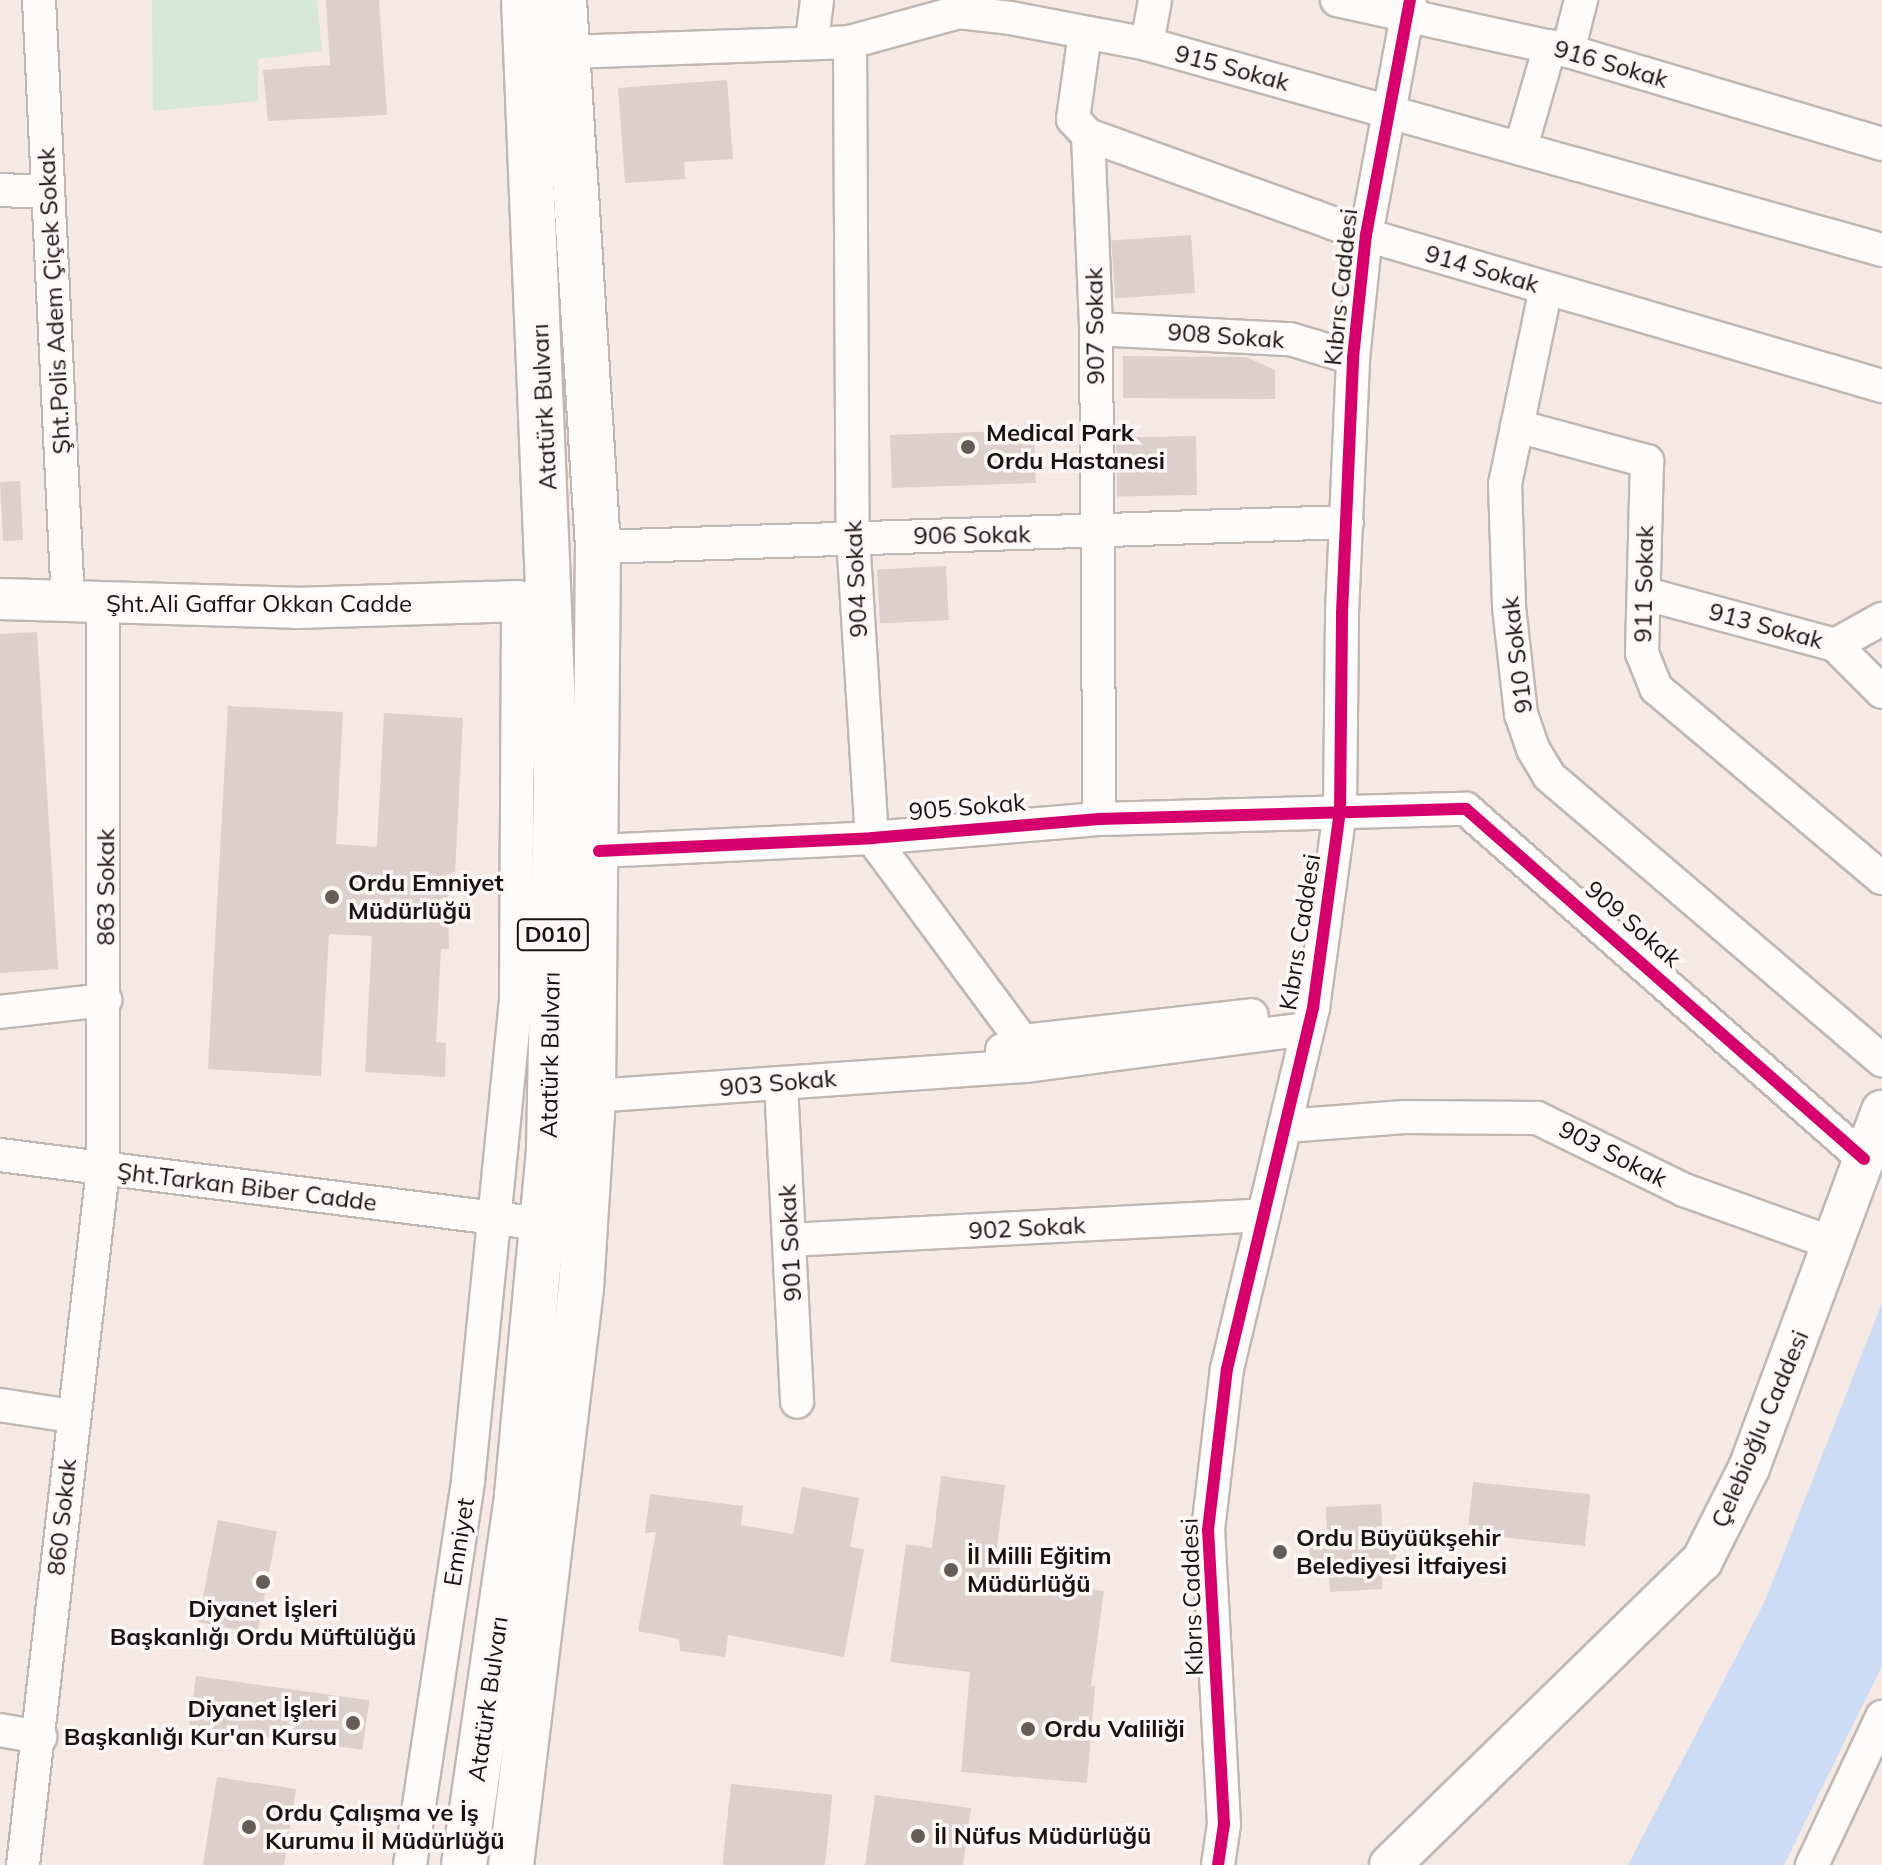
<!DOCTYPE html>
<html>
<head>
<meta charset="utf-8">
<style>
	body { margin:0 }
	#map { position:relative; width:1882px; height:1865px; overflow:hidden; background:#f6e9e3; font-family:Mulish,sans-serif }
	div>[style] { position:absolute }
	[style*='--x'] { left:calc(var(--x)*1px); top:calc(var(--y)*1px); width:calc(var(--w)*1px); rotate:calc(var(--a)*1deg) }
	.green>* { inset:0; background:#d8e8d7 }
	.water>* { inset:0; background:#ccdcf4 }
	.building>* { inset:0; background:#ddcfcb; transform-origin:0 0 }
	.roads { filter:drop-shadow(2px 0 #c1b7b2) drop-shadow(-2px 0 #c1b7b2) drop-shadow(0 2px #c1b7b2) drop-shadow(0 -2px #c1b7b2) }
	.minor>* { height:32px; margin:-16px; padding:0 16px; transform-origin:16px; border-radius:16px; background:#fefcfb }
	.major>* { height:40px; margin:-20px; padding:0 20px; transform-origin:20px; border-radius:20px; background:#fefcfb }
	.highway>* { height:44px; margin:-22px; padding:0 22px; transform-origin:22px; border-radius:22px; background:#fefcfb }
	.cycleway>* { height:12px; margin:-6px; padding:0 6px; transform-origin:6px; border-radius:6px; background:#d6006c }
	.dots>* { width:22px; height:22px; translate:-50% -50%; box-sizing:border-box; border:4px solid #fdf8f5; border-radius:50% }
	span { translate:-50% -50%; white-space:nowrap; text-align:center; line-height:1.15; -webkit-text-stroke:7px #fdf8f5; paint-order:stroke }
	.shield-label span { padding:2px 6px; background:#fdf8f5; border:2px solid; border-radius:6px; -webkit-text-stroke-width:0 }
	.shield-label { font-size:22px; color:#19120e; font-weight:700 }
	.street-label { font-size:24px; color:#19120e }
	.poi-label { font-size:24px; color:#19120e; font-weight:700 }
	.left { translate:0 -50%; text-align:left }
	.right { translate:-100% -50%; text-align:right }
</style>
</head>
<body>
<div id="map">
	<div class="green">
		<i style="clip-path:polygon(152px 0,317px 0,322px 51px,258px 59px,258px 101px,153px 111px)"></i>
	</div>
	<div class="water">
		<i style="clip-path:polygon(1882px 1303px,1882px 1666px,1784px 1865px,1628px 1865px,1765px 1601px)"></i>
	</div>
	<div class="building">
		<i style="clip-path:polygon(326px 0,379px 0,387px 115px,268px 121px,263px 70px,330px 65px)"></i>
		<i style="clip-path:polygon(727px 80px,733px 159px,684px 162px,685px 179px,625px 183px,618px 88px)"></i>
		<i style="left:1191px;top:235px;width:58px;height:80px;rotate:86deg"></i>
		<i style="clip-path:polygon(1123px 356px,1246px 357px,1275px 370px,1275px 399px,1123px 398px)"></i>
		<i style="left:1034px;top:430px;width:53px;height:144px;rotate:88deg"></i>
		<i style="left:1196px;top:436px;width:59px;height:80px;rotate:89deg"></i>
		<i style="left:20px;top:481px;width:59px;height:20px;rotate:87deg"></i>
		<i style="left:946px;top:566px;width:54px;height:69px;rotate:87deg"></i>
		<i style="clip-path:polygon(37px 632px,58px 969px,0 973px,0 634px)"></i>
		<i style="clip-path:polygon(228px 706px,343px 712px,336px 844px,377px 847px,384px 713px,463px 718px,455px 872px,447px 874px,449px 949px,441px 949px,436px 1042px,446px 1043px,445px 1077px,365px 1072px,372px 936px,329px 934px,321px 1076px,208px 1069px)"></i>
		<i style="clip-path:polygon(941px 1476px,1005px 1485px,995px 1562px,1001px 1563px,999px 1577px,1104px 1591px,1091px 1686px,1095px 1686px,1087px 1783px,961px 1772px,970px 1672px,890px 1662px,906px 1544px,932px 1548px)"></i>
		<i style="left:1473px;top:1482px;width:118px;height:52px;rotate:6deg"></i>
		<i style="clip-path:polygon(802px 1487px,859px 1498px,850px 1547px,864px 1549px,844px 1657px,728px 1635px,725px 1657px,680px 1651px,679px 1639px,638px 1631px,656px 1532px,645px 1533px,650px 1494px,743px 1506px,741px 1525px,793px 1534px)"></i>
		<i style="clip-path:polygon(1381px 1504px,1383px 1541px,1395px 1541px,1396px 1560px,1381px 1561px,1382px 1589px,1330px 1592px,1328px 1565px,1310px 1566px,1309px 1540px,1327px 1539px,1326px 1507px)"></i>
		<i style="left:218px;top:1520px;width:60px;height:104px;rotate:11deg"></i>
		<i style="left:196px;top:1676px;width:175px;height:50px;rotate:8deg"></i>
		<i style="clip-path:polygon(217px 1777px,296px 1789px,284px 1865px,203px 1865px)"></i>
		<i style="left:731px;top:1784px;width:102px;height:81px;rotate:6deg"></i>
		<i style="clip-path:polygon(875px 1795px,971px 1808px,963px 1865px,865px 1865px)"></i>
	</div>
	<div class="roads">
		<div class="minor">
			<i style="--x:39;--y:0;--w:603;--a:87.24"></i>
			<i style="--x:1337;--y:0;--w:237;--a:12.4"></i>
			<i style="--x:1568;--y:51;--w:327;--a:16.5"></i>
			<i style="--x:1085;--y:33;--w:87;--a:97.9"></i>
			<i style="--x:1073;--y:119;--w:22;--a:47"></i>
			<i style="--x:1088;--y:135;--w:194;--a:87.6"></i>
			<i style="--x:1096;--y:329;--w:490;--a:89.6"></i>
			<i style="--x:812;--y:41;--w:41;--a:-83"></i>
			<i style="--x:850;--y:42;--w:495;--a:89.7"></i>
			<i style="--x:853;--y:537;--w:302;--a:86.4"></i>
			<i style="--x:872;--y:838;--w:252;--a:53.5"></i>
			<i style="--x:1022;--y:1041;--w:25;--a:83"></i>
			<i style="--x:1147;--y:44;--w:45;--a:-79.7"></i>
			<i style="--x:1568;--y:51;--w:53;--a:-75.7"></i>
			<i style="--x:567;--y:52;--w:283;--a:-2"></i>
			<i style="--x:850;--y:42;--w:113;--a:-15.4"></i>
			<i style="--x:959;--y:12;--w:51;--a:6.7"></i>
			<i style="--x:1010;--y:18;--w:139;--a:10.7"></i>
			<i style="--x:1147;--y:44;--w:763;--a:15.66"></i>
			<i style="--x:1088;--y:135;--w:295;--a:19.8"></i>
			<i style="--x:1366;--y:235;--w:538;--a:16.31"></i>
			<i style="--x:1521;--y:147;--w:105;--a:-74"></i>
			<i style="--x:0;--y:190;--w:48;--a:2.4"></i>
			<i style="--x:1546;--y:288;--w:200;--a:101.8"></i>
			<i style="--x:1505;--y:484;--w:123;--a:88.1"></i>
			<i style="--x:1509;--y:607;--w:108;--a:83.6"></i>
			<i style="--x:1521;--y:714;--w:37;--a:71"></i>
			<i style="--x:1533;--y:749;--w:31;--a:59"></i>
			<i style="--x:1549;--y:776;--w:438;--a:40.5"></i>
			<i style="--x:1096;--y:329;--w:194;--a:3"></i>
			<i style="--x:1290;--y:339;--w:66;--a:16.8"></i>
			<i style="--x:1517;--y:426;--w:135;--a:15.1"></i>
			<i style="--x:1647;--y:461;--w:192;--a:91.5"></i>
			<i style="--x:1642;--y:653;--w:38;--a:68"></i>
			<i style="--x:1656;--y:688;--w:295;--a:40.1"></i>
			<i style="--x:598;--y:547;--w:749;--a:-1.91"></i>
			<i style="--x:1646;--y:594;--w:196;--a:15.1"></i>
			<i style="--x:1835;--y:645;--w:54;--a:-29"></i>
			<i style="--x:1835;--y:645;--w:66;--a:45"></i>
			<i style="--x:599;--y:851;--w:273;--a:-2.7"></i>
			<i style="--x:872;--y:838;--w:228;--a:-4.8"></i>
			<i style="--x:1099;--y:819;--w:367;--a:-1.6"></i>
			<i style="--x:1466;--y:809;--w:530;--a:41.33"></i>
			<i style="--x:0;--y:1012;--w:106;--a:-6.5"></i>
			<i style="--x:1002;--y:1050;--w:22;--a:-24"></i>
			<i style="--x:1022;--y:1041;--w:231;--a:-6.4"></i>
			<i style="--x:781;--y:1084;--w:318;--a:87.1"></i>
			<i style="--x:593;--y:1096;--w:433;--a:-4"></i>
			<i style="--x:1025;--y:1066;--w:284;--a:-7.5"></i>
			<i style="--x:1285;--y:1126;--w:120;--a:-4.3"></i>
			<i style="--x:1405;--y:1117;--w:132;--a:0.4"></i>
			<i style="--x:1537;--y:1118;--w:164;--a:26.1"></i>
			<i style="--x:1684;--y:1190;--w:160;--a:19.7"></i>
			<i style="--x:0;--y:1155;--w:546;--a:7.26"></i>
			<i style="--x:790;--y:1240;--w:474;--a:-3"></i>
			<i style="--x:0;--y:1405;--w:73;--a:8.7"></i>
			<i style="--x:0;--y:1730;--w:41;--a:9.9"></i>
			<i style="--x:23;--y:1865;--w:701;--a:-83.44"></i>
			<i style="--x:103;--y:1169;--w:565;--a:-90"></i>
			<i style="--x:410;--y:1865;--w:388;--a:-81.4"></i>
			<i style="--x:468;--y:1481;--w:485;--a:-84.3"></i>
			<i style="--x:516;--y:998;--w:397;--a:-89.7"></i>
			<i style="--x:1218;--y:1865;--w:41;--a:-81.7"></i>
			<i style="--x:1224;--y:1824;--w:294;--a:-93.1"></i>
			<i style="--x:1208;--y:1530;--w:162;--a:-83.3"></i>
			<i style="--x:1227;--y:1369;--w:371;--a:-76.6"></i>
			<i style="--x:1313;--y:1008;--w:199;--a:-82.2"></i>
			<i style="--x:1340;--y:811;--w:198;--a:-89.4"></i>
			<i style="--x:1342;--y:613;--w:255;--a:-87.5"></i>
			<i style="--x:1353;--y:358;--w:124;--a:-84"></i>
			<i style="--x:1366;--y:235;--w:239;--a:-79.4"></i>
			<i style="--x:1812;--y:1865;--w:164;--a:-64.7"></i>
		</div>
		<div class="major">
			<i style="--x:0;--y:599;--w:296;--a:1.7"></i>
			<i style="--x:296;--y:608;--w:222;--a:-1.8"></i>
			<i style="--x:1390;--y:1865;--w:436;--a:-44.3"></i>
			<i style="--x:1702;--y:1561;--w:104;--a:-63.2"></i>
			<i style="--x:1749;--y:1468;--w:381;--a:-69.6"></i>
		</div>
		<div class="highway">
			<i style="--x:464;--y:1865;--w:374;--a:-81.8"></i>
			<i style="--x:517;--y:1495;--w:347;--a:-84.7"></i>
			<i style="--x:549;--y:1149;--w:367;--a:-88.9"></i>
			<i style="--x:556;--y:782;--w:783;--a:-92.34"></i>
			<i style="--x:511;--y:1865;--w:581;--a:-83.08"></i>
			<i style="--x:581;--y:1288;--w:192;--a:-86.4"></i>
			<i style="--x:593;--y:1096;--w:549;--a:-89.48"></i>
			<i style="--x:598;--y:547;--w:548;--a:-93.56"></i>
		</div>
	</div>
	<div class="cycleway">
		<i style="--x:599;--y:851;--w:273;--a:-2.7"></i>
		<i style="--x:872;--y:838;--w:228;--a:-4.8"></i>
		<i style="--x:1099;--y:819;--w:367;--a:-1.6"></i>
		<i style="--x:1466;--y:809;--w:530;--a:41.33"></i>
		<i style="--x:1218;--y:1865;--w:41;--a:-81.7"></i>
		<i style="--x:1224;--y:1824;--w:294;--a:-93.1"></i>
		<i style="--x:1208;--y:1530;--w:162;--a:-83.3"></i>
		<i style="--x:1227;--y:1369;--w:371;--a:-76.6"></i>
		<i style="--x:1313;--y:1008;--w:199;--a:-82.2"></i>
		<i style="--x:1340;--y:811;--w:198;--a:-89.4"></i>
		<i style="--x:1342;--y:613;--w:255;--a:-87.5"></i>
		<i style="--x:1353;--y:358;--w:124;--a:-84"></i>
		<i style="--x:1366;--y:235;--w:239;--a:-79.4"></i>
	</div>
	<div class="dots">
		<i style="left:968px;top:447px;background:#665d59"></i>
		<i style="left:332px;top:897px;background:#665d59"></i>
		<i style="left:1280px;top:1552px;background:#665d59"></i>
		<i style="left:951px;top:1570px;background:#665d59"></i>
		<i style="left:263px;top:1582px;background:#665d59"></i>
		<i style="left:353px;top:1723px;background:#665d59"></i>
		<i style="left:1028px;top:1729px;background:#665d59"></i>
		<i style="left:249px;top:1827px;background:#665d59"></i>
		<i style="left:918px;top:1836px;background:#665d59"></i>
	</div>
	<div class="shield-label">
		<span style="left:553px;top:935px">D010</span>
	</div>
	<div class="street-label">
		<span style="left:1611px;top:64px;rotate:16deg">916 Sokak</span>
		<span style="left:1232px;top:68px;rotate:15deg">915 Sokak</span>
		<span style="left:1482px;top:269px;rotate:16deg">914 Sokak</span>
		<span style="left:1341px;top:287px;rotate:-84deg">Kıbrıs Caddesi</span>
		<span style="left:54px;top:301px;rotate:-93deg">Şht.Polis Adem Çiçek Sokak</span>
		<span style="left:1095px;top:326px;rotate:-91deg">907 Sokak</span>
		<span style="left:1226px;top:336px;rotate:4deg">908 Sokak</span>
		<span style="left:544px;top:407px;rotate:-93deg">Atatürk Bulvarı</span>
		<span style="left:972px;top:535px;rotate:-1deg">906 Sokak</span>
		<span style="left:856px;top:579px;rotate:-93deg">904 Sokak</span>
		<span style="left:1644px;top:584px;rotate:-89deg">911 Sokak</span>
		<span style="left:259px;top:604px">Şht.Ali Gaffar Okkan Cadde</span>
		<span style="left:1766px;top:626px;rotate:15deg">913 Sokak</span>
		<span style="left:1517px;top:655px;rotate:-97deg">910 Sokak</span>
		<span style="left:967px;top:807px;rotate:-5deg">905 Sokak</span>
		<span style="left:106px;top:887px;rotate:-90deg">863 Sokak</span>
		<span style="left:1633px;top:924px;rotate:41deg">909 Sokak</span>
		<span style="left:1300px;top:932px;rotate:-81deg">Kıbrıs Caddesi</span>
		<span style="left:550px;top:1055px;rotate:-89deg">Atatürk Bulvarı</span>
		<span style="left:778px;top:1083px;rotate:-5deg">903 Sokak</span>
		<span style="left:1613px;top:1154px;rotate:27deg">903 Sokak</span>
		<span style="left:247px;top:1187px;rotate:7deg">Şht.Tarkan Biber Cadde</span>
		<span style="left:1027px;top:1228px;rotate:-3deg">902 Sokak</span>
		<span style="left:790px;top:1243px;rotate:-93deg">901 Sokak</span>
		<span style="left:1760px;top:1429px;rotate:-67deg">Çelebioğlu Caddesi</span>
		<span style="left:62px;top:1517px;rotate:-84deg">860 Sokak</span>
		<span style="left:459px;top:1542px;rotate:-81deg">Emniyet</span>
		<span style="left:1192px;top:1597px;rotate:-92deg">Kıbrıs Caddesi</span>
		<span style="left:488px;top:1699px;rotate:-82deg">Atatürk Bulvarı</span>
	</div>
	<div class="poi-label">
		<span class="left" style="left:986px;top:447px">Medical Park<br>Ordu Hastanesi</span>
		<span class="left" style="left:348px;top:897px">Ordu Emniyet<br>Müdürlüğü</span>
		<span class="left" style="left:1296px;top:1552px">Ordu Büyüükşehir<br>Belediyesi İtfaiyesi</span>
		<span class="left" style="left:967px;top:1570px">İl Milli Eğitim<br>Müdürlüğü</span>
		<span style="left:263px;top:1623px">Diyanet İşleri<br>Başkanlığı Ordu Müftülüğü</span>
		<span class="right" style="left:337px;top:1723px">Diyanet İşleri<br>Başkanlığı Kur'an Kursu</span>
		<span class="left" style="left:1044px;top:1729px">Ordu Valiliği</span>
		<span class="left" style="left:265px;top:1827px">Ordu Çalışma ve İş<br>Kurumu İl Müdürlüğü</span>
		<span class="left" style="left:934px;top:1836px">İl Nüfus Müdürlüğü</span>
	</div>
</div>
</body>
</html>
